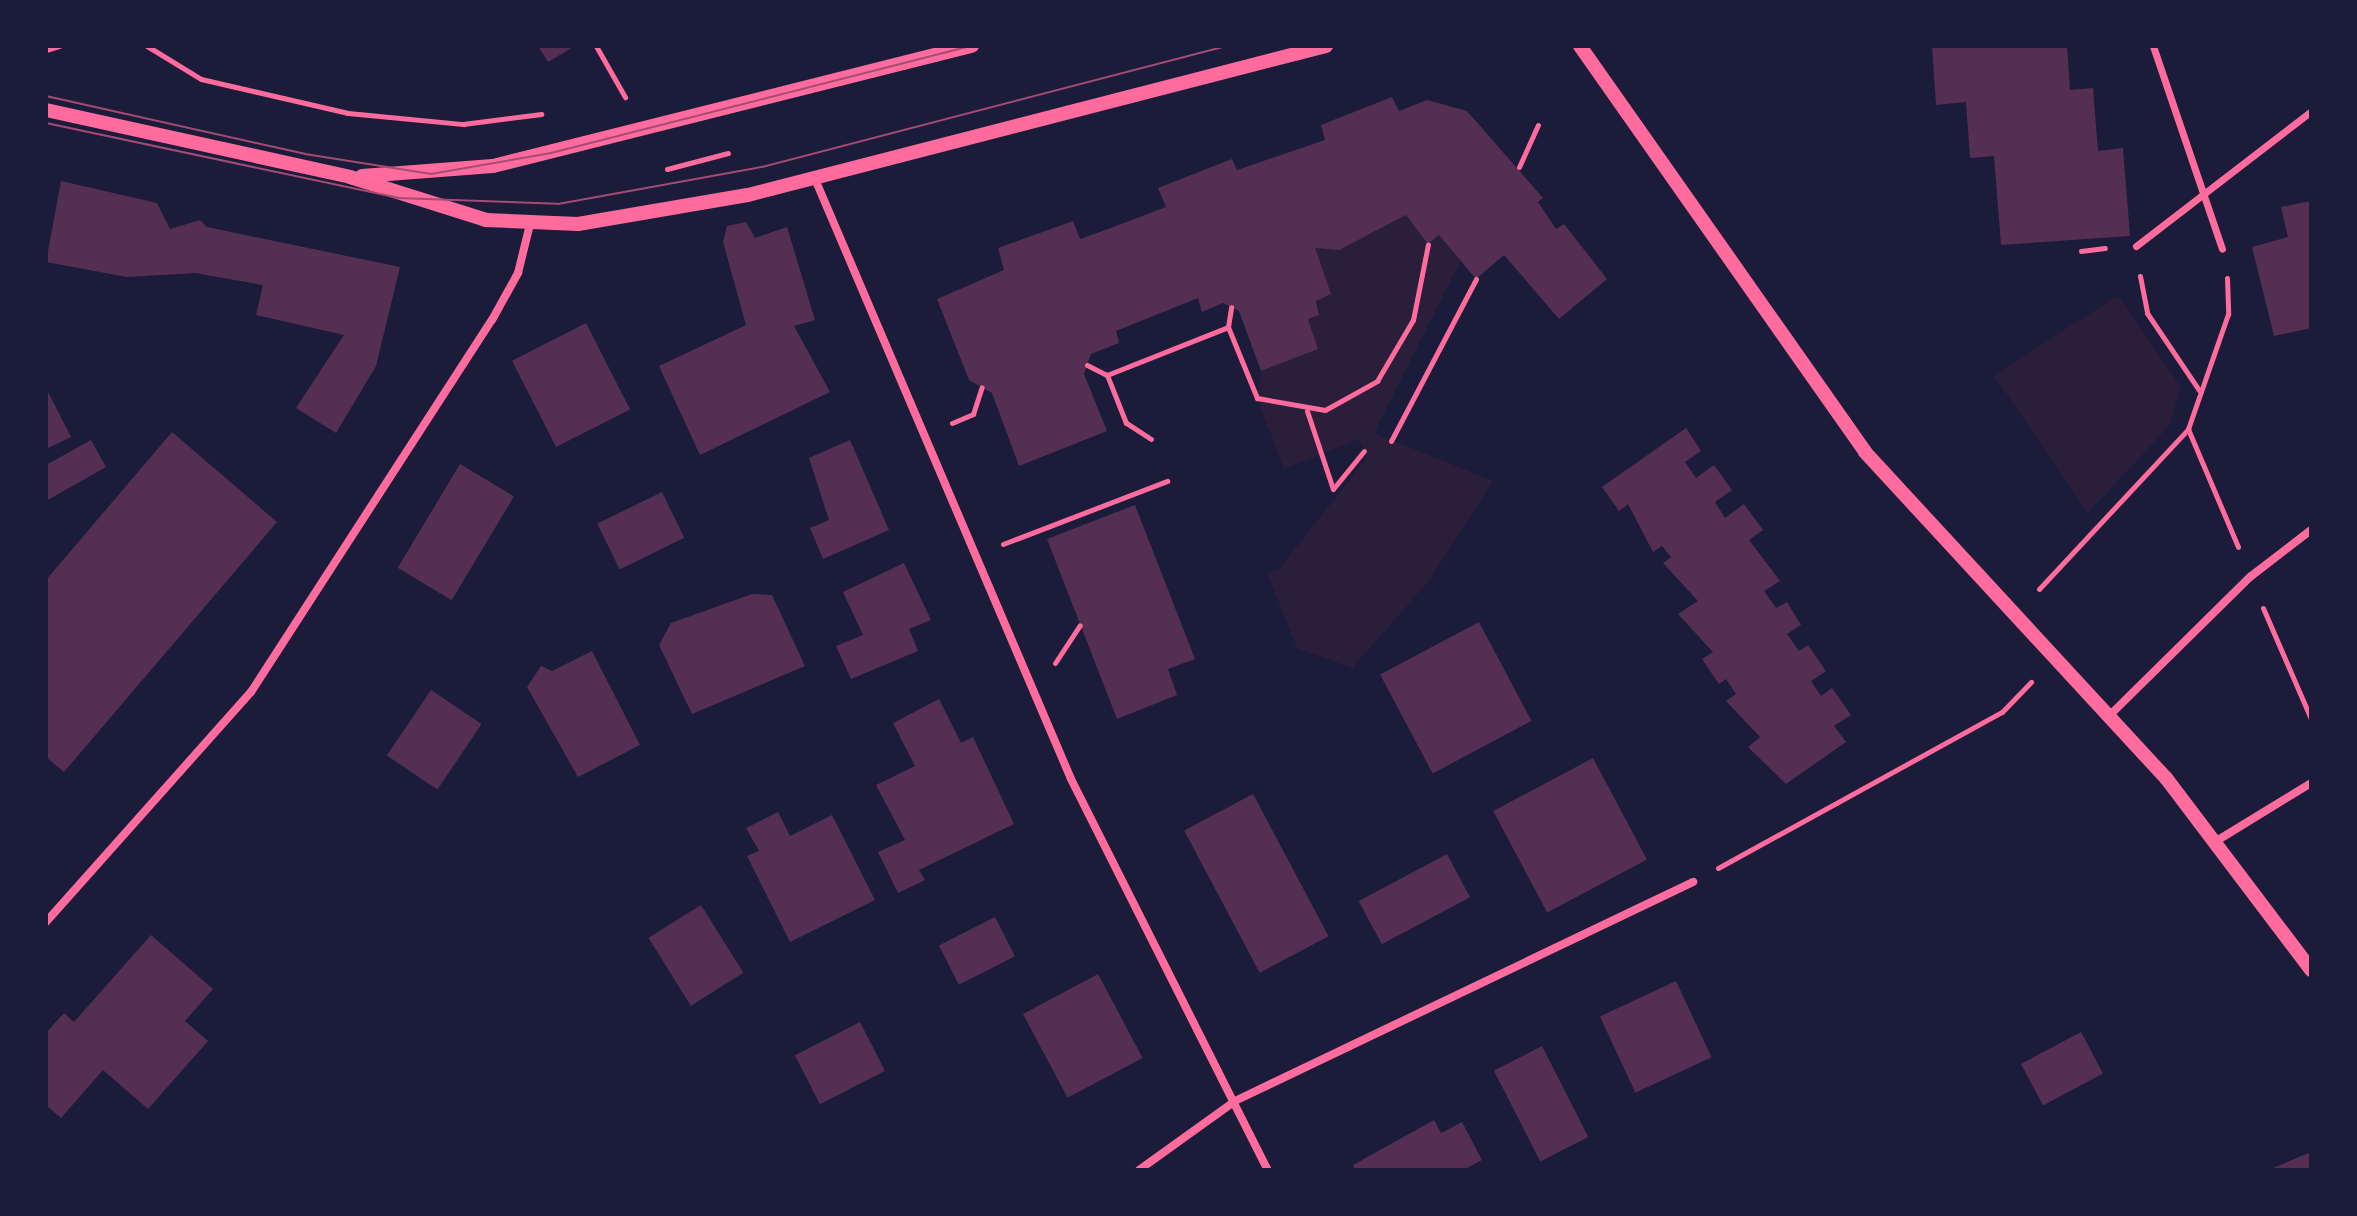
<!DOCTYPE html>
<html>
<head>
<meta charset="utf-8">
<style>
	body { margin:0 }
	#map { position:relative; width:2357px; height:1216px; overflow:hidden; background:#1b1b3a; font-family:Lora,serif }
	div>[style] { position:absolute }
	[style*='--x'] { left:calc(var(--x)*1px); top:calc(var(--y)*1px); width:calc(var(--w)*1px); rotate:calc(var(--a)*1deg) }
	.green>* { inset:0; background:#2a1e3b }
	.building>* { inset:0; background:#542f53; transform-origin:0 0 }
	.path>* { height:5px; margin:-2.5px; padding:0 2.5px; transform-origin:2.5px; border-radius:2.5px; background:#ff6b9d }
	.pedestrian>* { height:7px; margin:-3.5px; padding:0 3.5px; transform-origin:3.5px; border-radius:3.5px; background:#ff6b9d }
	.minor>* { height:8px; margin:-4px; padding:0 4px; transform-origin:4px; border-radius:4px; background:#ff6b9d }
	.tertiary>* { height:14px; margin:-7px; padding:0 7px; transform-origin:7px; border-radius:7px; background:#ff6b9d }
	.tram>* { height:2px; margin:-1px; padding:0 1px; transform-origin:1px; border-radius:1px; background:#a44b75 }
	span { translate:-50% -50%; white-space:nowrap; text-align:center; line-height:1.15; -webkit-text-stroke:6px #1b1b3a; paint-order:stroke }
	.frame { position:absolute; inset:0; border:48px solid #1b1b3a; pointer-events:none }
</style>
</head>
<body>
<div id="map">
	<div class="green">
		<i style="clip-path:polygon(1406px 215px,1429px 244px,1439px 235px,1461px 260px,1374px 433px,1493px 481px,1429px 581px,1352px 668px,1297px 648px,1267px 573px,1279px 569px,1367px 458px,1359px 439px,1284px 469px,1257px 398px,1261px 371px,1318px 349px,1308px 319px,1319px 315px,1315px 248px,1339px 250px)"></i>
		<i style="clip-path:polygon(2118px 295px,2181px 387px,2169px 426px,2088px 513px,1994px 376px)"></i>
	</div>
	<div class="building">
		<i style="clip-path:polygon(538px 46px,575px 46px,548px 62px)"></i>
		<i style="clip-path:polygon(1932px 46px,2067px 46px,2070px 90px,2093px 88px,2098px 151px,2123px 148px,2130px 236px,2001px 245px,1994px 156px,1970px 158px,1966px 102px,1936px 105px)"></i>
		<i style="clip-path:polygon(1392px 97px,1399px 111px,1427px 100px,1467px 111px,1543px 198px,1538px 202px,1556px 229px,1564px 224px,1607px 279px,1559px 319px,1504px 255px,1476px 279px,1439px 235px,1428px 244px,1406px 215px,1339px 250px,1315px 248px,1331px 294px,1316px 301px,1319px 315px,1308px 319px,1318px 349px,1261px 371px,1239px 311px,1223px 303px,1202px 312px,1198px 298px,1116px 331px,1119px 343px,1091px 354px,1084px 374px,1107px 431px,1019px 466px,992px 393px,969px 380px,937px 299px,1004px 270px,998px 248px,1073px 221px,1080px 239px,1108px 229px,1166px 207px,1158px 188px,1232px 159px,1237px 170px,1325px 140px,1321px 125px)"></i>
		<i style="clip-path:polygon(61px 181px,157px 203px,170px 229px,200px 220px,207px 227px,400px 267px,376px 366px,336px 433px,296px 408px,344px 335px,256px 315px,263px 285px,195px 273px,127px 277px,46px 262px)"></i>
		<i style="clip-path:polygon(2311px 201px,2311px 328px,2274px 336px,2252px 247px,2288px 237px,2281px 207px)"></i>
		<i style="clip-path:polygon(746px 222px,755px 238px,787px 227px,815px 320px,794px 326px,830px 392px,700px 455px,659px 366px,746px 325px,723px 242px,727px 226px)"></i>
		<i style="left:586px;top:323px;width:97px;height:83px;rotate:63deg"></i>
		<i style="clip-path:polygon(46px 388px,71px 437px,46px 449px)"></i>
		<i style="clip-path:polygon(1686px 428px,1701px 451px,1685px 462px,1696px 478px,1714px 465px,1732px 490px,1715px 502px,1725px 518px,1744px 504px,1763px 530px,1749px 540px,1780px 581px,1764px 591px,1776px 608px,1787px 602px,1801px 625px,1787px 634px,1799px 651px,1808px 645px,1826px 671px,1811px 681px,1821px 696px,1832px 688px,1851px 715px,1834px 726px,1846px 742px,1786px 784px,1748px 747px,1760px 737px,1726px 701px,1736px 694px,1726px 679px,1719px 684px,1702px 659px,1713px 652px,1678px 614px,1698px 601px,1663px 563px,1671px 557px,1662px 546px,1653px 552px,1628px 504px,1619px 511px,1602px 487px)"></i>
		<i style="clip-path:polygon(172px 432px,277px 522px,64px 772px,46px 757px,46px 580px)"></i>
		<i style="clip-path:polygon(91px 440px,106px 467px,46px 501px,46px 465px)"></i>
		<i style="clip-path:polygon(850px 440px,889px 530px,823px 559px,810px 528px,829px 520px,809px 458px)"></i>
		<i style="left:460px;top:464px;width:63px;height:121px;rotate:31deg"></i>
		<i style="left:662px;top:492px;width:51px;height:72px;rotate:64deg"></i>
		<i style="clip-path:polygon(1135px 505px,1195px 659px,1168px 669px,1177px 695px,1117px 719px,1047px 539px)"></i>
		<i style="clip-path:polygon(904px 563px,931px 620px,909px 629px,918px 651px,851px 679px,836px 646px,863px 635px,843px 592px)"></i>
		<i style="clip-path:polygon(752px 594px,772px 595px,805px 666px,692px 714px,659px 645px,671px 623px)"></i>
		<i style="left:1479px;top:622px;width:112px;height:112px;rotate:62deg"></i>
		<i style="clip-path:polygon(592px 651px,640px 745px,578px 777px,527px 687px,541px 666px,552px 671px)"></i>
		<i style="left:431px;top:690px;width:61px;height:79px;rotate:34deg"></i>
		<i style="clip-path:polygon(939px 699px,961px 743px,973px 737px,1014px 824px,919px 870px,925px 880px,898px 893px,878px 852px,905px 840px,876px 785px,915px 766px,893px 723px)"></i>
		<i style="left:1593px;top:758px;width:115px;height:113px;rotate:62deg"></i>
		<i style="left:1253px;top:794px;width:161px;height:78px;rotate:62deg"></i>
		<i style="clip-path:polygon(778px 812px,790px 836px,832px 815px,875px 900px,790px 942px,747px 856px,759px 851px,746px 828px)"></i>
		<i style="left:1447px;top:854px;width:49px;height:100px;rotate:62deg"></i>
		<i style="left:701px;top:905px;width:80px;height:62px;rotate:58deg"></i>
		<i style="left:995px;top:917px;width:44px;height:63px;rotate:63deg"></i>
		<i style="clip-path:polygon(151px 935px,213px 989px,185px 1021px,208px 1041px,148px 1109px,103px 1070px,61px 1118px,46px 1105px,46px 1033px,64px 1013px,74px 1022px)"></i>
		<i style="left:1098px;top:974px;width:95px;height:85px;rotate:62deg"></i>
		<i style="left:1676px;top:981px;width:84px;height:84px;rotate:65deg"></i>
		<i style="left:860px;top:1022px;width:55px;height:73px;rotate:63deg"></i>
		<i style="left:2081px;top:1032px;width:47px;height:68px;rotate:62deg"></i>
		<i style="left:1542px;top:1046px;width:102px;height:54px;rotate:63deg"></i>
		<i style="clip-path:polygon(1434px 1120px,1441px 1133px,1462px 1122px,1482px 1160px,1463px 1170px,1355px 1170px,1353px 1165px)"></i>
		<i style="clip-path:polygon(2311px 1152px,2311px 1170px,2268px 1170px)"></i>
	</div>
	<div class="path">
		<i style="--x:147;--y:46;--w:63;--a:31.4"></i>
		<i style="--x:201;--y:79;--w:151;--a:13"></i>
		<i style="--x:348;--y:113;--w:116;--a:5.5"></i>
		<i style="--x:463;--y:124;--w:79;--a:-7.3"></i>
		<i style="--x:596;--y:46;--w:59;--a:60.4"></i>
		<i style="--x:46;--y:50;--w:14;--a:-17"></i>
		<i style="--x:1519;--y:167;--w:46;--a:-65.7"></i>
		<i style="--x:667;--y:169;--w:63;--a:-14.7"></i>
		<i style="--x:2081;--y:251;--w:24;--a:-7"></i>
		<i style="--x:2140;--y:276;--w:38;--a:79"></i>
		<i style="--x:2147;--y:313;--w:93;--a:56"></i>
		<i style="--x:2227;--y:278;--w:36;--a:88"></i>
		<i style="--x:2228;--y:314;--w:122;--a:109.2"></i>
		<i style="--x:2188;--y:429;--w:128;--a:67"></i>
		<i style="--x:1228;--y:327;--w:20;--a:-81"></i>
		<i style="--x:1087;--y:365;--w:22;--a:27"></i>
		<i style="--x:1307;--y:411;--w:82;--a:71.6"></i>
		<i style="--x:1333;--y:489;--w:49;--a:-50.8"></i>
		<i style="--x:952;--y:423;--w:23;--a:-23"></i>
		<i style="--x:973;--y:414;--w:28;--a:-72"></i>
		<i style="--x:1151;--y:439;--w:30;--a:-147"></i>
		<i style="--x:1126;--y:423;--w:52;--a:-111.6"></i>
		<i style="--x:1107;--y:375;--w:130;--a:-21.6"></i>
		<i style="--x:1228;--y:327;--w:77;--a:67.8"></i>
		<i style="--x:1257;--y:398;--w:69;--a:10"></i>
		<i style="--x:1325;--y:410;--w:60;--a:-29.1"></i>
		<i style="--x:1377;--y:381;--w:71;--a:-59.5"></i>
		<i style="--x:1413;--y:320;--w:77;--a:-78.8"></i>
		<i style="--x:1391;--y:441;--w:183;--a:-62.3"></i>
		<i style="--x:1003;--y:544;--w:176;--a:-21"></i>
		<i style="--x:2039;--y:589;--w:219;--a:-47"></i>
		<i style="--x:2263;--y:608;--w:121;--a:66.6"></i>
		<i style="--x:1055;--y:663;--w:45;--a:-56.7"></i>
		<i style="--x:1718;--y:868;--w:324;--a:-28.8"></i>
		<i style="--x:2002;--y:712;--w:42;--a:-46"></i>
	</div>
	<div class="pedestrian">
		<i style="--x:2153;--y:46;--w:214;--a:71.2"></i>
		<i style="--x:2136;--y:246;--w:221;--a:-37.6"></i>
	</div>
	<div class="minor">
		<i style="--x:815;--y:179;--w:652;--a:66.89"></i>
		<i style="--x:1071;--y:779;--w:438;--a:63.3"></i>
		<i style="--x:2110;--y:715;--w:197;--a:-44.6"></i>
		<i style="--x:2250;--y:577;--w:77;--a:-37.6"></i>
		<i style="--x:2218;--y:840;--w:109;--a:-31.5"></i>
		<i style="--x:46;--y:922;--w:308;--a:-48.3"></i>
		<i style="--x:251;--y:692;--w:443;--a:-57.1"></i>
		<i style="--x:492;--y:320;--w:54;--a:-61"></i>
		<i style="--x:518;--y:273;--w:50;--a:-76.2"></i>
		<i style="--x:1139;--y:1170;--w:118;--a:-35.7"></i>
		<i style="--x:1235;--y:1101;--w:508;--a:-25.56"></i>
	</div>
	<div class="tertiary">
		<i style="--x:1580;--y:46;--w:496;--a:54.9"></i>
		<i style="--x:1865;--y:452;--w:444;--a:47.3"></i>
		<i style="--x:2166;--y:778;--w:241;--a:52.9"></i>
		<i style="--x:46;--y:110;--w:311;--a:12.4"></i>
		<i style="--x:350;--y:177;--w:143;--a:17.5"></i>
		<i style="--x:486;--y:220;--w:92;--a:2.5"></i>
		<i style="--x:578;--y:224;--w:172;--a:-9.7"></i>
		<i style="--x:748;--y:195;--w:597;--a:-14.46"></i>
		<i style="--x:362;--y:176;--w:131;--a:-4.4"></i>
		<i style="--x:493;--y:166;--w:494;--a:-14.1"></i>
	</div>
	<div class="tram">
		<i style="--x:46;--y:96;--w:265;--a:12.6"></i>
		<i style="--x:305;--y:154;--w:128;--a:9"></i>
		<i style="--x:431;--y:174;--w:122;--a:-9.9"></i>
		<i style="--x:551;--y:153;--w:434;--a:-14.3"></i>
		<i style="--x:46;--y:123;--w:360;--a:12"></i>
		<i style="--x:398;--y:198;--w:160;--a:2.1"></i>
		<i style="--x:558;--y:204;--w:207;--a:-10.3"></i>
		<i style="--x:762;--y:167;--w:481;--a:-14.6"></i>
	</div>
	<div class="frame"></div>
</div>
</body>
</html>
